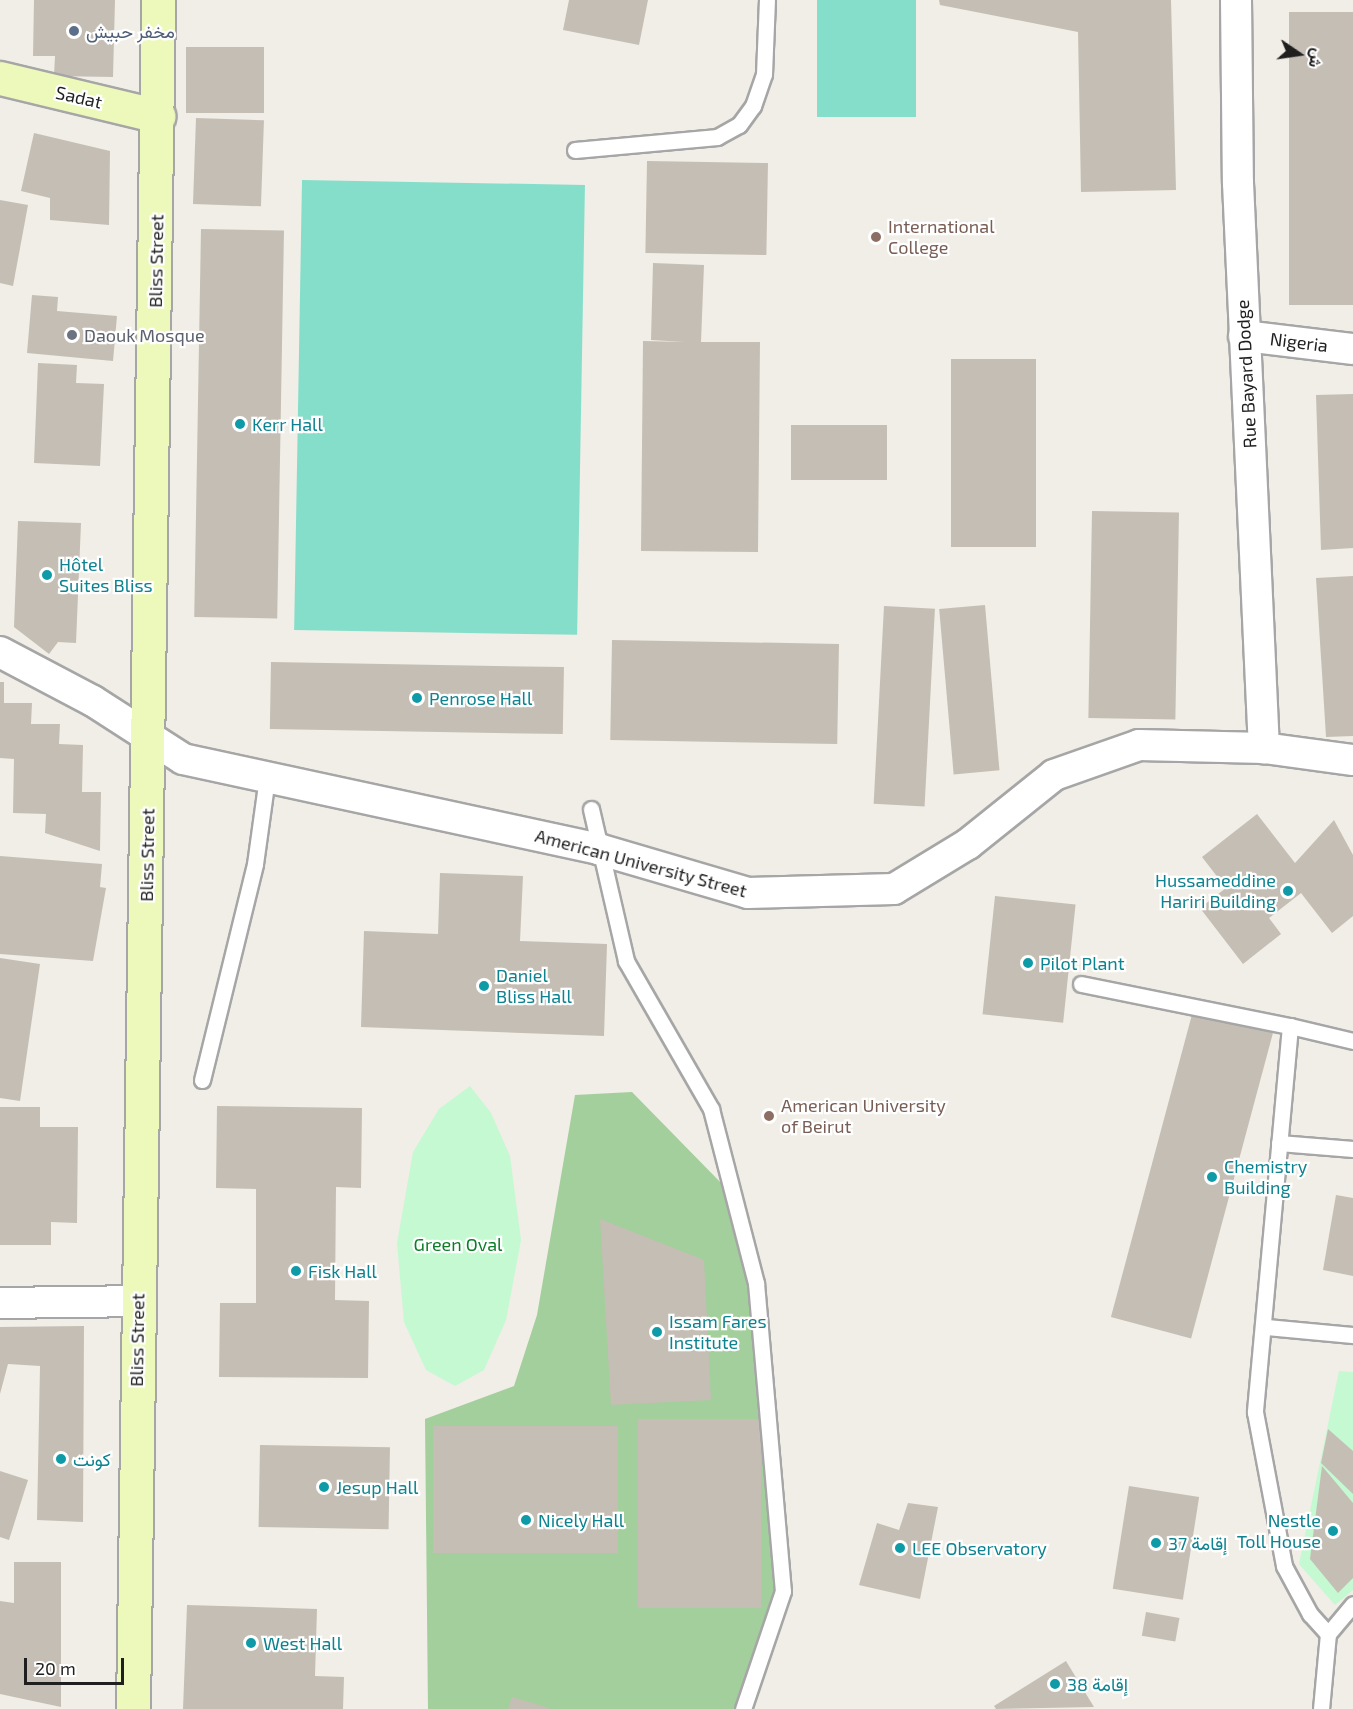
<!DOCTYPE html>
<html>
<head>
<meta charset="utf-8">
<style>
	body { margin:0 }
	#map { position:relative; width:1353px; height:1709px; overflow:hidden; background:#f0eee6; font-family:"Exo 2",Vazirmatn,sans-serif }
	div>[style] { position:absolute }
	[style*='--x'] { left:calc(var(--x)*1px); top:calc(var(--y)*1px); width:calc(var(--w)*1px); rotate:calc(var(--a)*1deg) }
	.forest>* { inset:0; background:#a2cf9b }
	.park>* { inset:0; background:#c4f9d1 }
	.pitch>* { inset:0; background:#85deca; transform-origin:0 0 }
	.building>* { inset:0; background:#c5beb5; transform-origin:0 0 }
	.roads { filter:drop-shadow(2px 0 #a6a6a6) drop-shadow(-2px 0 #a6a6a6) drop-shadow(0 2px #a6a6a6) drop-shadow(0 -2px #a6a6a6) }
	.lane>* { height:15px; margin:-7.5px; padding:0 7.5px; transform-origin:7.5px; border-radius:7.5px; background:#fff }
	.street>* { height:30px; margin:-15px; padding:0 15px; transform-origin:15px; border-radius:15px; background:#fff }
	.secondary>* { height:33px; margin:-16.5px; padding:0 16.5px; transform-origin:16.5px; border-radius:16.5px; background:#ecf9bb }
	.dots>* { width:16px; height:16px; translate:-50% -50%; box-sizing:border-box; border:3px solid #fff; border-radius:50% }
	span { translate:-50% -50%; white-space:nowrap; text-align:center; line-height:1.15; -webkit-text-stroke:4.5px #fff; paint-order:stroke }
	.service-label { font-size:18px; color:#4e5e75 }
	.left { translate:0 -50%; text-align:left }
	.street-label { font-size:18px; color:#1f1f1f }
	.education-label { font-size:18px; color:#785e54 }
	.worship-label { font-size:18px; color:#5b616d }
	.culture-label { font-size:18px; color:#0d838f }
	.right { translate:-100% -50%; text-align:right }
	.park-label { font-size:18px; color:#0d7e28 }
	.north { position:absolute; left:1269px; top:24px; width:60px; height:60px; -webkit-text-stroke:4px #fff; paint-order:stroke; rotate:103deg; font-size:16px; font-weight:700; line-height:24px; text-align:center; color:#1f1f1f }
	.north::after { content:''; display:block; margin:auto; width:21px; height:27px; background:#1f1f1f; clip-path:polygon(50% 0,100% 100%,50% 72%,0 100%) }
	.scale { position:absolute; left:24px; top:1658px; width:100px; height:27px; box-sizing:border-box; border:3px solid #1f1f1f; border-top:0; padding-left:8px; font-size:18px; line-height:21px; white-space:nowrap; color:#1f1f1f; -webkit-text-stroke:4px #fff; paint-order:stroke }
</style>
</head>
<body>
<div id="map">
	<div class="forest">
		<i style="clip-path:polygon(632px 1092px,725px 1187px,749px 1286px,777px 1590px,734px 1709px,428px 1709px,425px 1419px,514px 1386px,537px 1315px,575px 1095px)"></i>
	</div>
	<div class="park">
		<i style="clip-path:polygon(470px 1086px,491px 1113px,510px 1156px,521px 1240px,506px 1320px,484px 1370px,455px 1386px,426px 1370px,404px 1322px,397px 1243px,413px 1152px,439px 1109px)"></i>
		<i style="clip-path:polygon(1339px 1371px,1353px 1372px,1353px 1590px,1335px 1605px,1299px 1564px)"></i>
	</div>
	<div class="pitch">
		<i style="left:817px;top:0;width:99px;height:117px"></i>
		<i style="left:302px;top:180px;width:283px;height:450px;rotate:1deg"></i>
	</div>
	<div class="building">
		<i style="clip-path:polygon(34px 0,115px 0,113px 77px,54px 76px,55px 56px,33px 56px)"></i>
		<i style="clip-path:polygon(569px 0,648px 0,639px 45px,563px 30px)"></i>
		<i style="clip-path:polygon(939px 0,1171px 0,1176px 190px,1081px 192px,1078px 32px,940px 5px)"></i>
		<i style="left:1353px;top:12px;width:293px;height:64px;rotate:90deg"></i>
		<i style="left:186px;top:47px;width:78px;height:66px"></i>
		<i style="left:196px;top:118px;width:68px;height:86px;rotate:2deg"></i>
		<i style="clip-path:polygon(34px 133px,110px 151px,109px 225px,50px 220px,50px 198px,21px 191px)"></i>
		<i style="left:647px;top:161px;width:121px;height:92px;rotate:1deg"></i>
		<i style="clip-path:polygon(0 200px,28px 205px,13px 286px,0 283px)"></i>
		<i style="left:201px;top:229px;width:83px;height:388px;rotate:1deg"></i>
		<i style="clip-path:polygon(653px 263px,704px 265px,701px 342px,760px 342px,758px 552px,641px 551px,643px 341px,685px 342px,651px 340px)"></i>
		<i style="clip-path:polygon(32px 295px,58px 297px,57px 311px,117px 316px,113px 361px,27px 353px)"></i>
		<i style="left:951px;top:359px;width:85px;height:188px"></i>
		<i style="clip-path:polygon(38px 363px,77px 365px,76px 383px,104px 384px,100px 466px,34px 463px)"></i>
		<i style="clip-path:polygon(1353px 394px,1353px 548px,1321px 550px,1316px 395px)"></i>
		<i style="left:791px;top:425px;width:96px;height:55px"></i>
		<i style="left:1092px;top:511px;width:87px;height:207px;rotate:1deg"></i>
		<i style="clip-path:polygon(18px 521px,81px 523px,76px 643px,58px 642px,49px 654px,14px 627px)"></i>
		<i style="clip-path:polygon(1353px 576px,1353px 736px,1326px 737px,1316px 578px)"></i>
		<i style="left:985px;top:605px;width:166px;height:46px;rotate:85deg"></i>
		<i style="left:884px;top:606px;width:51px;height:198px;rotate:3deg"></i>
		<i style="left:612px;top:640px;width:227px;height:100px;rotate:1deg"></i>
		<i style="left:271px;top:662px;width:293px;height:67px;rotate:1deg"></i>
		<i style="clip-path:polygon(0 682px,4px 682px,4px 703px,32px 703px,31px 724px,60px 724px,59px 744px,83px 745px,82px 792px,101px 792px,100px 851px,45px 833px,46px 814px,13px 813px,14px 759px,0 758px)"></i>
		<i style="clip-path:polygon(1257px 814px,1295px 863px,1334px 820px,1353px 855px,1353px 916px,1332px 933px,1301px 893px,1269px 918px,1281px 934px,1243px 964px,1200px 908px,1226px 888px,1202px 857px)"></i>
		<i style="clip-path:polygon(0 856px,102px 864px,100px 887px,106px 888px,93px 961px,0 954px)"></i>
		<i style="clip-path:polygon(440px 873px,523px 876px,520px 941px,607px 944px,604px 1036px,361px 1027px,364px 931px,438px 934px)"></i>
		<i style="left:995px;top:896px;width:81px;height:119px;rotate:6deg"></i>
		<i style="clip-path:polygon(0 958px,40px 964px,20px 1101px,0 1098px)"></i>
		<i style="left:1194px;top:1007px;width:83px;height:321px;rotate:15deg"></i>
		<i style="clip-path:polygon(217px 1106px,362px 1108px,361px 1188px,336px 1187px,335px 1300px,369px 1301px,368px 1378px,219px 1377px,220px 1303px,256px 1303px,256px 1189px,216px 1188px)"></i>
		<i style="clip-path:polygon(0 1107px,40px 1107px,40px 1127px,78px 1127px,77px 1223px,51px 1222px,51px 1245px,0 1245px)"></i>
		<i style="clip-path:polygon(1336px 1195px,1353px 1198px,1353px 1276px,1323px 1270px)"></i>
		<i style="clip-path:polygon(600px 1219px,704px 1260px,711px 1400px,611px 1405px)"></i>
		<i style="clip-path:polygon(84px 1326px,83px 1522px,37px 1520px,40px 1366px,8px 1364px,0 1394px,0 1327px)"></i>
		<i style="left:638px;top:1419px;width:123px;height:189px"></i>
		<i style="left:618px;top:1426px;width:127px;height:185px;rotate:90deg"></i>
		<i style="clip-path:polygon(1328px 1429px,1353px 1451px,1353px 1494px,1321px 1463px)"></i>
		<i style="left:260px;top:1445px;width:130px;height:82px;rotate:1deg"></i>
		<i style="clip-path:polygon(1322px 1466px,1353px 1503px,1353px 1578px,1338px 1593px,1310px 1559px)"></i>
		<i style="clip-path:polygon(0 1471px,28px 1480px,9px 1540px,0 1537px)"></i>
		<i style="left:1129px;top:1486px;width:71px;height:104px;rotate:9deg"></i>
		<i style="clip-path:polygon(908px 1503px,938px 1507px,920px 1599px,859px 1585px,877px 1523px,899px 1530px)"></i>
		<i style="clip-path:polygon(14px 1562px,61px 1562px,61px 1707px,0 1694px,0 1601px,14px 1603px)"></i>
		<i style="clip-path:polygon(187px 1605px,317px 1609px,315px 1676px,344px 1677px,343px 1709px,183px 1709px)"></i>
		<i style="left:1146px;top:1612px;width:34px;height:24px;rotate:10deg"></i>
		<i style="clip-path:polygon(1066px 1661px,1094px 1707px,996px 1709px,994px 1706px)"></i>
		<i style="clip-path:polygon(512px 1697px,549px 1708px,548px 1709px,508px 1709px)"></i>
	</div>
	<div class="roads">
		<div class="lane">
			<i style="--x:575;--y:150;--w:143;--a:-5.2"></i>
			<i style="--x:717;--y:137;--w:25;--a:-29"></i>
			<i style="--x:739;--y:125;--w:24;--a:-54"></i>
			<i style="--x:753;--y:106;--w:34;--a:-71"></i>
			<i style="--x:764;--y:74;--w:74;--a:-87.7"></i>
			<i style="--x:591;--y:809;--w:156;--a:77"></i>
			<i style="--x:626;--y:961;--w:171;--a:60.1"></i>
			<i style="--x:711;--y:1109;--w:180;--a:75.5"></i>
			<i style="--x:756;--y:1283;--w:309;--a:85"></i>
			<i style="--x:783;--y:1591;--w:125;--a:108.7"></i>
			<i style="--x:1081;--y:984;--w:213;--a:11.4"></i>
			<i style="--x:1290;--y:1026;--w:388;--a:95.2"></i>
			<i style="--x:1255;--y:1412;--w:157;--a:79.3"></i>
			<i style="--x:1284;--y:1566;--w:55;--a:61.6"></i>
			<i style="--x:1310;--y:1614;--w:27;--a:48"></i>
			<i style="--x:1290;--y:1026;--w:65;--a:13.4"></i>
			<i style="--x:202;--y:1080;--w:222;--a:-76.2"></i>
			<i style="--x:255;--y:864;--w:88;--a:-82.1"></i>
			<i style="--x:1279;--y:1143;--w:74;--a:4.6"></i>
			<i style="--x:1266;--y:1327;--w:87;--a:5.3"></i>
			<i style="--x:1321;--y:1709;--w:75;--a:-84.7"></i>
			<i style="--x:1328;--y:1634;--w:39;--a:-50"></i>
		</div>
		<div class="street">
			<i style="--x:1236;--y:0;--w:183;--a:89.4"></i>
			<i style="--x:1238;--y:183;--w:566;--a:87.37"></i>
			<i style="--x:1244;--y:336;--w:110;--a:6.8"></i>
			<i style="--x:0;--y:652;--w:105;--a:27.8"></i>
			<i style="--x:93;--y:701;--w:107;--a:32.8"></i>
			<i style="--x:183;--y:759;--w:425;--a:12.2"></i>
			<i style="--x:598;--y:849;--w:156;--a:16.3"></i>
			<i style="--x:748;--y:893;--w:146;--a:-1.6"></i>
			<i style="--x:894;--y:889;--w:87;--a:-31.3"></i>
			<i style="--x:968;--y:844;--w:110;--a:-38.7"></i>
			<i style="--x:1054;--y:775;--w:90;--a:-19.4"></i>
			<i style="--x:1139;--y:745;--w:125;--a:1.4"></i>
			<i style="--x:1264;--y:748;--w:90;--a:7.7"></i>
			<i style="--x:0;--y:1303;--w:137;--a:-0.8"></i>
		</div>
		<div class="secondary">
			<i style="--x:0;--y:78;--w:163;--a:13.5"></i>
			<i style="--x:133;--y:1709;--w:1709;--a:-89.16"></i>
		</div>
	</div>
	<div class="dots">
		<i style="left:74px;top:31px;background:#5c6f8a"></i>
		<i style="left:876px;top:237px;background:#8d6e63"></i>
		<i style="left:72px;top:335px;background:#6b7280"></i>
		<i style="left:240px;top:424px;background:#0f9aa8"></i>
		<i style="left:47px;top:575px;background:#0f9aa8"></i>
		<i style="left:417px;top:698px;background:#0f9aa8"></i>
		<i style="left:1288px;top:891px;background:#0f9aa8"></i>
		<i style="left:1028px;top:963px;background:#0f9aa8"></i>
		<i style="left:484px;top:986px;background:#0f9aa8"></i>
		<i style="left:769px;top:1116px;background:#8d6e63"></i>
		<i style="left:1212px;top:1177px;background:#0f9aa8"></i>
		<i style="left:296px;top:1271px;background:#0f9aa8"></i>
		<i style="left:657px;top:1332px;background:#0f9aa8"></i>
		<i style="left:61px;top:1459px;background:#0f9aa8"></i>
		<i style="left:324px;top:1487px;background:#0f9aa8"></i>
		<i style="left:526px;top:1520px;background:#0f9aa8"></i>
		<i style="left:1333px;top:1531px;background:#0f9aa8"></i>
		<i style="left:1156px;top:1543px;background:#0f9aa8"></i>
		<i style="left:900px;top:1548px;background:#0f9aa8"></i>
		<i style="left:251px;top:1643px;background:#0f9aa8"></i>
		<i style="left:1055px;top:1684px;background:#0f9aa8"></i>
	</div>
	<div class="service-label">
		<span class="left" style="left:86px;top:31px">مخفر حبيش</span>
	</div>
	<div class="street-label">
		<span style="left:79px;top:97px;rotate:13deg">Sadat</span>
		<span style="left:156px;top:261px;rotate:-89deg">Bliss Street</span>
		<span style="left:1299px;top:342px;rotate:7deg">Nigeria</span>
		<span style="left:1246px;top:374px;rotate:-93deg">Rue Bayard Dodge</span>
		<span style="left:147px;top:855px;rotate:-89deg">Bliss Street</span>
		<span style="left:641px;top:863px;rotate:15deg">American University Street</span>
		<span style="left:137px;top:1340px;rotate:-89deg">Bliss Street</span>
	</div>
	<div class="education-label">
		<span class="left" style="left:888px;top:237px">International<br>College</span>
		<span class="left" style="left:781px;top:1116px">American University<br>of Beirut</span>
	</div>
	<div class="worship-label">
		<span class="left" style="left:84px;top:335px">Daouk Mosque</span>
	</div>
	<div class="culture-label">
		<span class="left" style="left:252px;top:424px">Kerr Hall</span>
		<span class="left" style="left:59px;top:575px">Hôtel<br>Suites Bliss</span>
		<span class="left" style="left:429px;top:698px">Penrose Hall</span>
		<span class="right" style="left:1276px;top:891px">Hussameddine<br>Hariri Building</span>
		<span class="left" style="left:1040px;top:963px">Pilot Plant</span>
		<span class="left" style="left:496px;top:986px">Daniel<br>Bliss Hall</span>
		<span class="left" style="left:1224px;top:1177px">Chemistry<br>Building</span>
		<span class="left" style="left:308px;top:1271px">Fisk Hall</span>
		<span class="left" style="left:669px;top:1332px">Issam Fares<br>Institute</span>
		<span class="left" style="left:73px;top:1459px">كونت</span>
		<span class="left" style="left:336px;top:1487px">Jesup Hall</span>
		<span class="left" style="left:538px;top:1520px">Nicely Hall</span>
		<span class="right" style="left:1321px;top:1531px">Nestle<br>Toll House</span>
		<span class="left" style="left:1168px;top:1543px">إقامة 37</span>
		<span class="left" style="left:912px;top:1548px">LEE Observatory</span>
		<span class="left" style="left:263px;top:1643px">West Hall</span>
		<span class="left" style="left:1067px;top:1684px">إقامة 38</span>
	</div>
	<div class="park-label">
		<span style="left:458px;top:1244px">Green Oval</span>
	</div>
	<div class="north">ش</div>
	<div class="scale">20 m</div>
</div>
</body>
</html>
